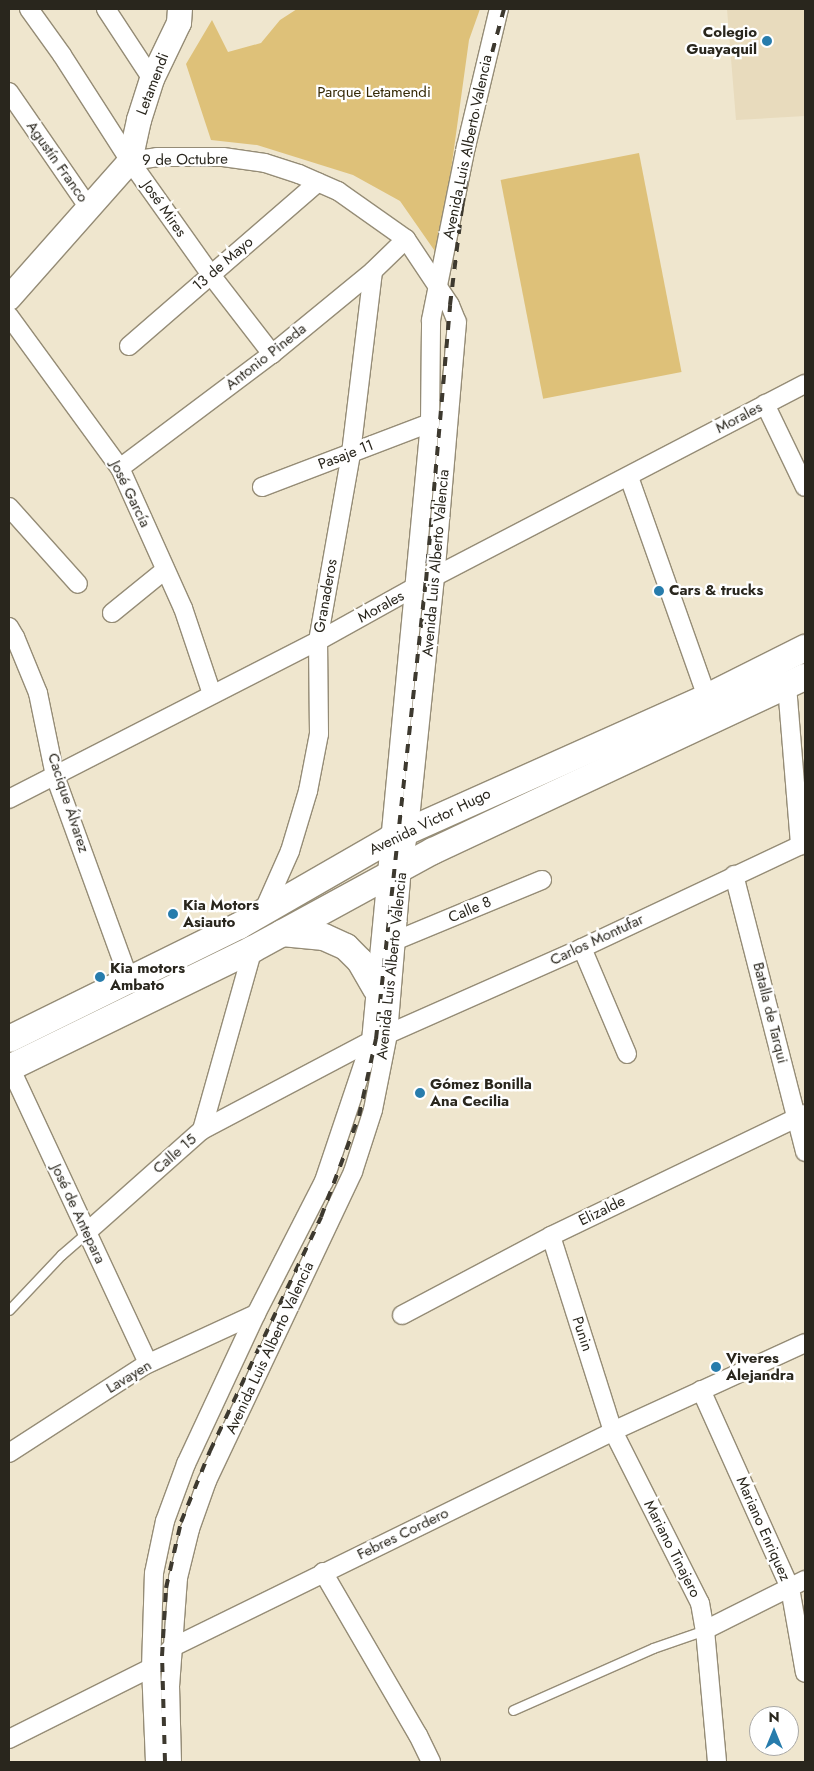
<!DOCTYPE html>
<html>
<head>
<meta charset="utf-8">
<style>
	body { margin:0 }
	#map { position:relative; width:814px; height:1771px; overflow:hidden; background:#efe6ce; font-family:Jost,sans-serif }
	div>[style] { position:absolute }
	[style*='--x'] { left:calc(var(--x)*1px); top:calc(var(--y)*1px); width:calc(var(--w)*1px); rotate:calc(var(--a)*1deg) }
	.built>* { inset:0; background:#e8dbbd }
	.green>* { inset:0; background:#dec179; transform-origin:0 0 }
	.roads { filter:drop-shadow(1px 0 #958c76) drop-shadow(-1px 0 #958c76) drop-shadow(0 1px #958c76) drop-shadow(0 -1px #958c76) }
	.lane>* { height:9px; margin:-4.5px; padding:0 4.5px; transform-origin:4.5px; border-radius:4.5px; background:#fff }
	.street>* { height:18px; margin:-9px; padding:0 9px; transform-origin:9px; border-radius:9px; background:#fff }
	.secondary>* { height:24px; margin:-12px; padding:0 12px; transform-origin:12px; border-radius:12px; background:#fff }
	.primary>* { height:26px; margin:-13px; padding:0 13px; transform-origin:13px; border-radius:13px; background:#fff }
	.rail>* { height:4px; margin-top:-2px; transform-origin:0; background:repeating-linear-gradient(90deg,#3d392f 0 9px,transparent 0 18px) }
	.dots>* { width:14px; height:14px; translate:-50% -50%; box-sizing:border-box; border:2px solid #fff; border-radius:50% }
	span { translate:-50% -50%; white-space:nowrap; text-align:center; line-height:1.15; -webkit-text-stroke:4.5px #fff; paint-order:stroke }
	.poi-label { font-size:15px; color:#29261d; font-weight:700 }
	.right { translate:-100% -50%; text-align:right }
	.left { translate:0 -50%; text-align:left }
	.street-label { font-size:15px; color:#29261d }
	.park-label { font-size:15px; color:#352906 }
	.frame { position:absolute; inset:0; border:10px solid #29261d; pointer-events:none }
	.north { position:absolute; left:749px; top:1706px; width:50px; height:50px; box-sizing:border-box; background:#fff; border:1px solid #a9a8a5; border-radius:50%; rotate:0deg; font-size:14px; font-weight:700; line-height:20px; text-align:center; color:#29261d }
	.north::after { content:''; display:block; margin:auto; width:18px; height:22px; background:#277cac; clip-path:polygon(50% 0,100% 100%,50% 72%,0 100%) }
</style>
</head>
<body>
<div id="map">
	<div class="built">
		<i style="clip-path:polygon(727px 9px,805px 9px,805px 116px,736px 120px)"></i>
	</div>
	<div class="green">
		<i style="clip-path:polygon(297px 9px,480px 9px,469px 40px,439px 257px,400px 201px,353px 175px,257px 145px,211px 140px,186px 64px,212px 20px,228px 52px,261px 43px,280px 20px)"></i>
		<i style="left:639px;top:153px;width:223px;height:141px;rotate:79deg"></i>
	</div>
	<div class="roads">
		<div class="lane">
			<i style="--x:9;--y:1310;--w:76;--a:-46.6"></i>
			<i style="--x:61;--y:1255;--w:35;--a:-41"></i>
			<i style="--x:513;--y:1710;--w:153;--a:-23.9"></i>
			<i style="--x:653;--y:1648;--w:55;--a:-19.1"></i>
		</div>
		<div class="street">
			<i style="--x:29;--y:9;--w:57;--a:54.3"></i>
			<i style="--x:62;--y:55;--w:126;--a:57.3"></i>
			<i style="--x:130;--y:161;--w:140;--a:54.6"></i>
			<i style="--x:211;--y:275;--w:100;--a:52.3"></i>
			<i style="--x:106;--y:9;--w:84;--a:56.7"></i>
			<i style="--x:9;--y:92;--w:141;--a:55.4"></i>
			<i style="--x:130;--y:161;--w:27;--a:-8"></i>
			<i style="--x:157;--y:157;--w:66;--a:0"></i>
			<i style="--x:223;--y:157;--w:42;--a:8.1"></i>
			<i style="--x:265;--y:163;--w:36;--a:18"></i>
			<i style="--x:299;--y:174;--w:43;--a:23.6"></i>
			<i style="--x:338;--y:191;--w:83;--a:35.2"></i>
			<i style="--x:406;--y:239;--w:79;--a:56.3"></i>
			<i style="--x:450;--y:305;--w:18;--a:68"></i>
			<i style="--x:457;--y:322;--w:256;--a:94.9"></i>
			<i style="--x:435;--y:577;--w:254;--a:95.9"></i>
			<i style="--x:409;--y:830;--w:38;--a:101"></i>
			<i style="--x:402;--y:867;--w:168;--a:94.8"></i>
			<i style="--x:388;--y:1034;--w:77;--a:101.2"></i>
			<i style="--x:373;--y:1110;--w:65;--a:107.9"></i>
			<i style="--x:353;--y:1172;--w:342;--a:115.3"></i>
			<i style="--x:207;--y:1481;--w:51;--a:109.5"></i>
			<i style="--x:190;--y:1529;--w:50;--a:103.8"></i>
			<i style="--x:178;--y:1578;--w:108;--a:94.2"></i>
			<i style="--x:170;--y:1686;--w:76;--a:88.5"></i>
			<i style="--x:9;--y:316;--w:188;--a:53.9"></i>
			<i style="--x:120;--y:468;--w:154;--a:65.8"></i>
			<i style="--x:183;--y:608;--w:91;--a:71.4"></i>
			<i style="--x:129;--y:346;--w:250;--a:-40.9"></i>
			<i style="--x:765;--y:404;--w:92;--a:64.3"></i>
			<i style="--x:120;--y:468;--w:190;--a:-36.9"></i>
			<i style="--x:272;--y:354;--w:131;--a:-39.4"></i>
			<i style="--x:373;--y:271;--w:46;--a:-44.1"></i>
			<i style="--x:629;--y:477;--w:233;--a:70.5"></i>
			<i style="--x:262;--y:487;--w:180;--a:-20.9"></i>
			<i style="--x:9;--y:507;--w:103;--a:48.1"></i>
			<i style="--x:112;--y:613;--w:68;--a:-39.1"></i>
			<i style="--x:9;--y:627;--w:12;--a:59"></i>
			<i style="--x:15;--y:637;--w:61;--a:67.7"></i>
			<i style="--x:38;--y:693;--w:85;--a:78.4"></i>
			<i style="--x:55;--y:776;--w:216;--a:70"></i>
			<i style="--x:787;--y:686;--w:160;--a:85.3"></i>
			<i style="--x:9;--y:799;--w:347;--a:-27.1"></i>
			<i style="--x:318;--y:641;--w:124;--a:-29.1"></i>
			<i style="--x:426;--y:581;--w:427;--a:-27.5"></i>
			<i style="--x:734;--y:875;--w:286;--a:75.6"></i>
			<i style="--x:263;--y:912;--w:67;--a:-66.1"></i>
			<i style="--x:290;--y:851;--w:63;--a:-73.3"></i>
			<i style="--x:308;--y:791;--w:58;--a:-79.1"></i>
			<i style="--x:319;--y:734;--w:93;--a:-90.6"></i>
			<i style="--x:318;--y:641;--w:191;--a:-80"></i>
			<i style="--x:351;--y:453;--w:183;--a:-83.1"></i>
			<i style="--x:397;--y:940;--w:157;--a:-22.5"></i>
			<i style="--x:582;--y:948;--w:115;--a:67"></i>
			<i style="--x:388;--y:1034;--w:212;--a:-23.9"></i>
			<i style="--x:582;--y:948;--w:246;--a:-25.2"></i>
			<i style="--x:9;--y:1065;--w:329;--a:65"></i>
			<i style="--x:202;--y:1130;--w:188;--a:-74.3"></i>
			<i style="--x:87;--y:1232;--w:154;--a:-41.6"></i>
			<i style="--x:202;--y:1130;--w:191;--a:-27.8"></i>
			<i style="--x:551;--y:1236;--w:205;--a:72.4"></i>
			<i style="--x:613;--y:1431;--w:193;--a:63.2"></i>
			<i style="--x:700;--y:1603;--w:27;--a:80"></i>
			<i style="--x:705;--y:1630;--w:133;--a:84.8"></i>
			<i style="--x:402;--y:1315;--w:169;--a:-27.9"></i>
			<i style="--x:551;--y:1236;--w:282;--a:-25.7"></i>
			<i style="--x:701;--y:1390;--w:217;--a:65.8"></i>
			<i style="--x:790;--y:1588;--w:86;--a:80"></i>
			<i style="--x:9;--y:1453;--w:162;--a:-32.9"></i>
			<i style="--x:145;--y:1365;--w:122;--a:-24.7"></i>
			<i style="--x:323;--y:1572;--w:189;--a:59.8"></i>
			<i style="--x:418;--y:1735;--w:30;--a:64"></i>
			<i style="--x:705;--y:1630;--w:112;--a:-26.6"></i>
			<i style="--x:9;--y:1739;--w:159;--a:-26.6"></i>
			<i style="--x:151;--y:1668;--w:30;--a:-44"></i>
			<i style="--x:173;--y:1647;--w:490;--a:-26.1"></i>
			<i style="--x:613;--y:1431;--w:211;--a:-24.6"></i>
			<i style="--x:155;--y:1762;--w:94;--a:-92.4"></i>
			<i style="--x:151;--y:1668;--w:95;--a:-88.2"></i>
			<i style="--x:154;--y:1573;--w:53;--a:-78.1"></i>
			<i style="--x:165;--y:1521;--w:61;--a:-69.8"></i>
			<i style="--x:186;--y:1464;--w:166;--a:-65"></i>
			<i style="--x:256;--y:1314;--w:149;--a:-62.9"></i>
			<i style="--x:324;--y:1181;--w:148;--a:-71.4"></i>
			<i style="--x:371;--y:1041;--w:621;--a:-84.55"></i>
			<i style="--x:430;--y:423;--w:103;--a:-89.4"></i>
			<i style="--x:431;--y:320;--w:177;--a:-78.6"></i>
			<i style="--x:466;--y:147;--w:142;--a:-76.6"></i>
		</div>
		<div class="secondary">
			<i style="--x:9;--y:298;--w:183;--a:-48.5"></i>
			<i style="--x:130;--y:161;--w:42;--a:-77.6"></i>
			<i style="--x:139;--y:120;--w:43;--a:-72.4"></i>
			<i style="--x:152;--y:79;--w:62;--a:-64.3"></i>
			<i style="--x:179;--y:23;--w:14;--a:-86"></i>
		</div>
		<div class="primary">
			<i style="--x:282;--y:933;--w:42;--a:5.4"></i>
			<i style="--x:324;--y:937;--w:24;--a:24"></i>
			<i style="--x:346;--y:947;--w:20;--a:45"></i>
			<i style="--x:360;--y:961;--w:32;--a:60"></i>
			<i style="--x:9;--y:1039;--w:256;--a:-26.2"></i>
			<i style="--x:239;--y:926;--w:174;--a:-29.9"></i>
			<i style="--x:390;--y:839;--w:347;--a:-24.1"></i>
			<i style="--x:707;--y:697;--w:110;--a:-26.6"></i>
			<i style="--x:9;--y:1068;--w:271;--a:-26"></i>
			<i style="--x:253;--y:949;--w:205;--a:-28.6"></i>
			<i style="--x:433;--y:851;--w:411;--a:-25.1"></i>
		</div>
	</div>
	<div class="rail">
		<i style="--x:165;--y:1762;--w:106;--a:-91.6"></i>
		<i style="--x:162;--y:1656;--w:68;--a:-86.6"></i>
		<i style="--x:166;--y:1588;--w:68;--a:-77.2"></i>
		<i style="--x:181;--y:1522;--w:77;--a:-67.8"></i>
		<i style="--x:210;--y:1451;--w:259;--a:-64.6"></i>
		<i style="--x:321;--y:1217;--w:108;--a:-69.4"></i>
		<i style="--x:359;--y:1116;--w:79;--a:-77.6"></i>
		<i style="--x:376;--y:1039;--w:461;--a:-83.8"></i>
		<i style="--x:426;--y:581;--w:277;--a:-85"></i>
		<i style="--x:450;--y:305;--w:99;--a:-83"></i>
		<i style="--x:462;--y:207;--w:104;--a:-81.2"></i>
		<i style="--x:478;--y:104;--w:98;--a:-74.7"></i>
	</div>
	<div class="dots">
		<i style="left:767px;top:41px;background:#277cac"></i>
		<i style="left:659px;top:591px;background:#277cac"></i>
		<i style="left:173px;top:914px;background:#277cac"></i>
		<i style="left:100px;top:977px;background:#277cac"></i>
		<i style="left:420px;top:1093px;background:#277cac"></i>
		<i style="left:716px;top:1367px;background:#277cac"></i>
	</div>
	<div class="poi-label">
		<span class="right" style="left:757px;top:41px">Colegio<br>Guayaquil</span>
		<span class="left" style="left:669px;top:591px">Cars &amp; trucks</span>
		<span class="left" style="left:183px;top:914px">Kia Motors<br>Asiauto</span>
		<span class="left" style="left:110px;top:977px">Kia motors<br>Ambato</span>
		<span class="left" style="left:430px;top:1093px">Gómez Bonilla<br>Ana Cecilia</span>
		<span class="left" style="left:726px;top:1367px">Viveres<br>Alejandra</span>
	</div>
	<div class="street-label">
		<span style="left:153px;top:84px;rotate:-69deg">Letamendi</span>
		<span style="left:468px;top:147px;rotate:-78deg">Avenida Luis Alberto Valencia</span>
		<span style="left:185px;top:160px;rotate:-1deg">9 de Octubre</span>
		<span style="left:57px;top:162px;rotate:55deg">Agustín Franco</span>
		<span style="left:164px;top:209px;rotate:55deg">José Mires</span>
		<span style="left:223px;top:264px;rotate:-41deg">13 de Mayo</span>
		<span style="left:266px;top:357px;rotate:-38deg">Antonio Pineda</span>
		<span style="left:739px;top:418px;rotate:-28deg">Morales</span>
		<span style="left:346px;top:455px;rotate:-21deg">Pasaje 11</span>
		<span style="left:130px;top:494px;rotate:64deg">José García</span>
		<span style="left:436px;top:563px;rotate:-85deg">Avenida Luis Alberto Valencia</span>
		<span style="left:326px;top:596px;rotate:-80deg">Granaderos</span>
		<span style="left:381px;top:607px;rotate:-29deg">Morales</span>
		<span style="left:68px;top:803px;rotate:72deg">Cacique Álvarez</span>
		<span style="left:430px;top:822px;rotate:-26deg">Avenida Victor Hugo</span>
		<span style="left:470px;top:910px;rotate:-23deg">Calle 8</span>
		<span style="left:597px;top:940px;rotate:-25deg">Carlos Montufar</span>
		<span style="left:392px;top:966px;rotate:-84deg">Avenida Luis Alberto Valencia</span>
		<span style="left:770px;top:1013px;rotate:76deg">Batalla de Tarqui</span>
		<span style="left:175px;top:1154px;rotate:-41deg">Calle 15</span>
		<span style="left:602px;top:1211px;rotate:-26deg">Elizalde</span>
		<span style="left:78px;top:1214px;rotate:65deg">José de Antepara</span>
		<span style="left:582px;top:1334px;rotate:72deg">Punin</span>
		<span style="left:270px;top:1348px;rotate:-65deg">Avenida Luis Alberto Valencia</span>
		<span style="left:129px;top:1377px;rotate:-31deg">Lavayen</span>
		<span style="left:763px;top:1529px;rotate:66deg">Mariano Enriquez</span>
		<span style="left:403px;top:1534px;rotate:-26deg">Febres Cordero</span>
		<span style="left:672px;top:1549px;rotate:63deg">Mariano Tinajero</span>
	</div>
	<div class="park-label">
		<span style="left:374px;top:93px">Parque Letamendi</span>
	</div>
	<div class="frame"></div>
	<div class="north">N</div>
</div>
</body>
</html>
